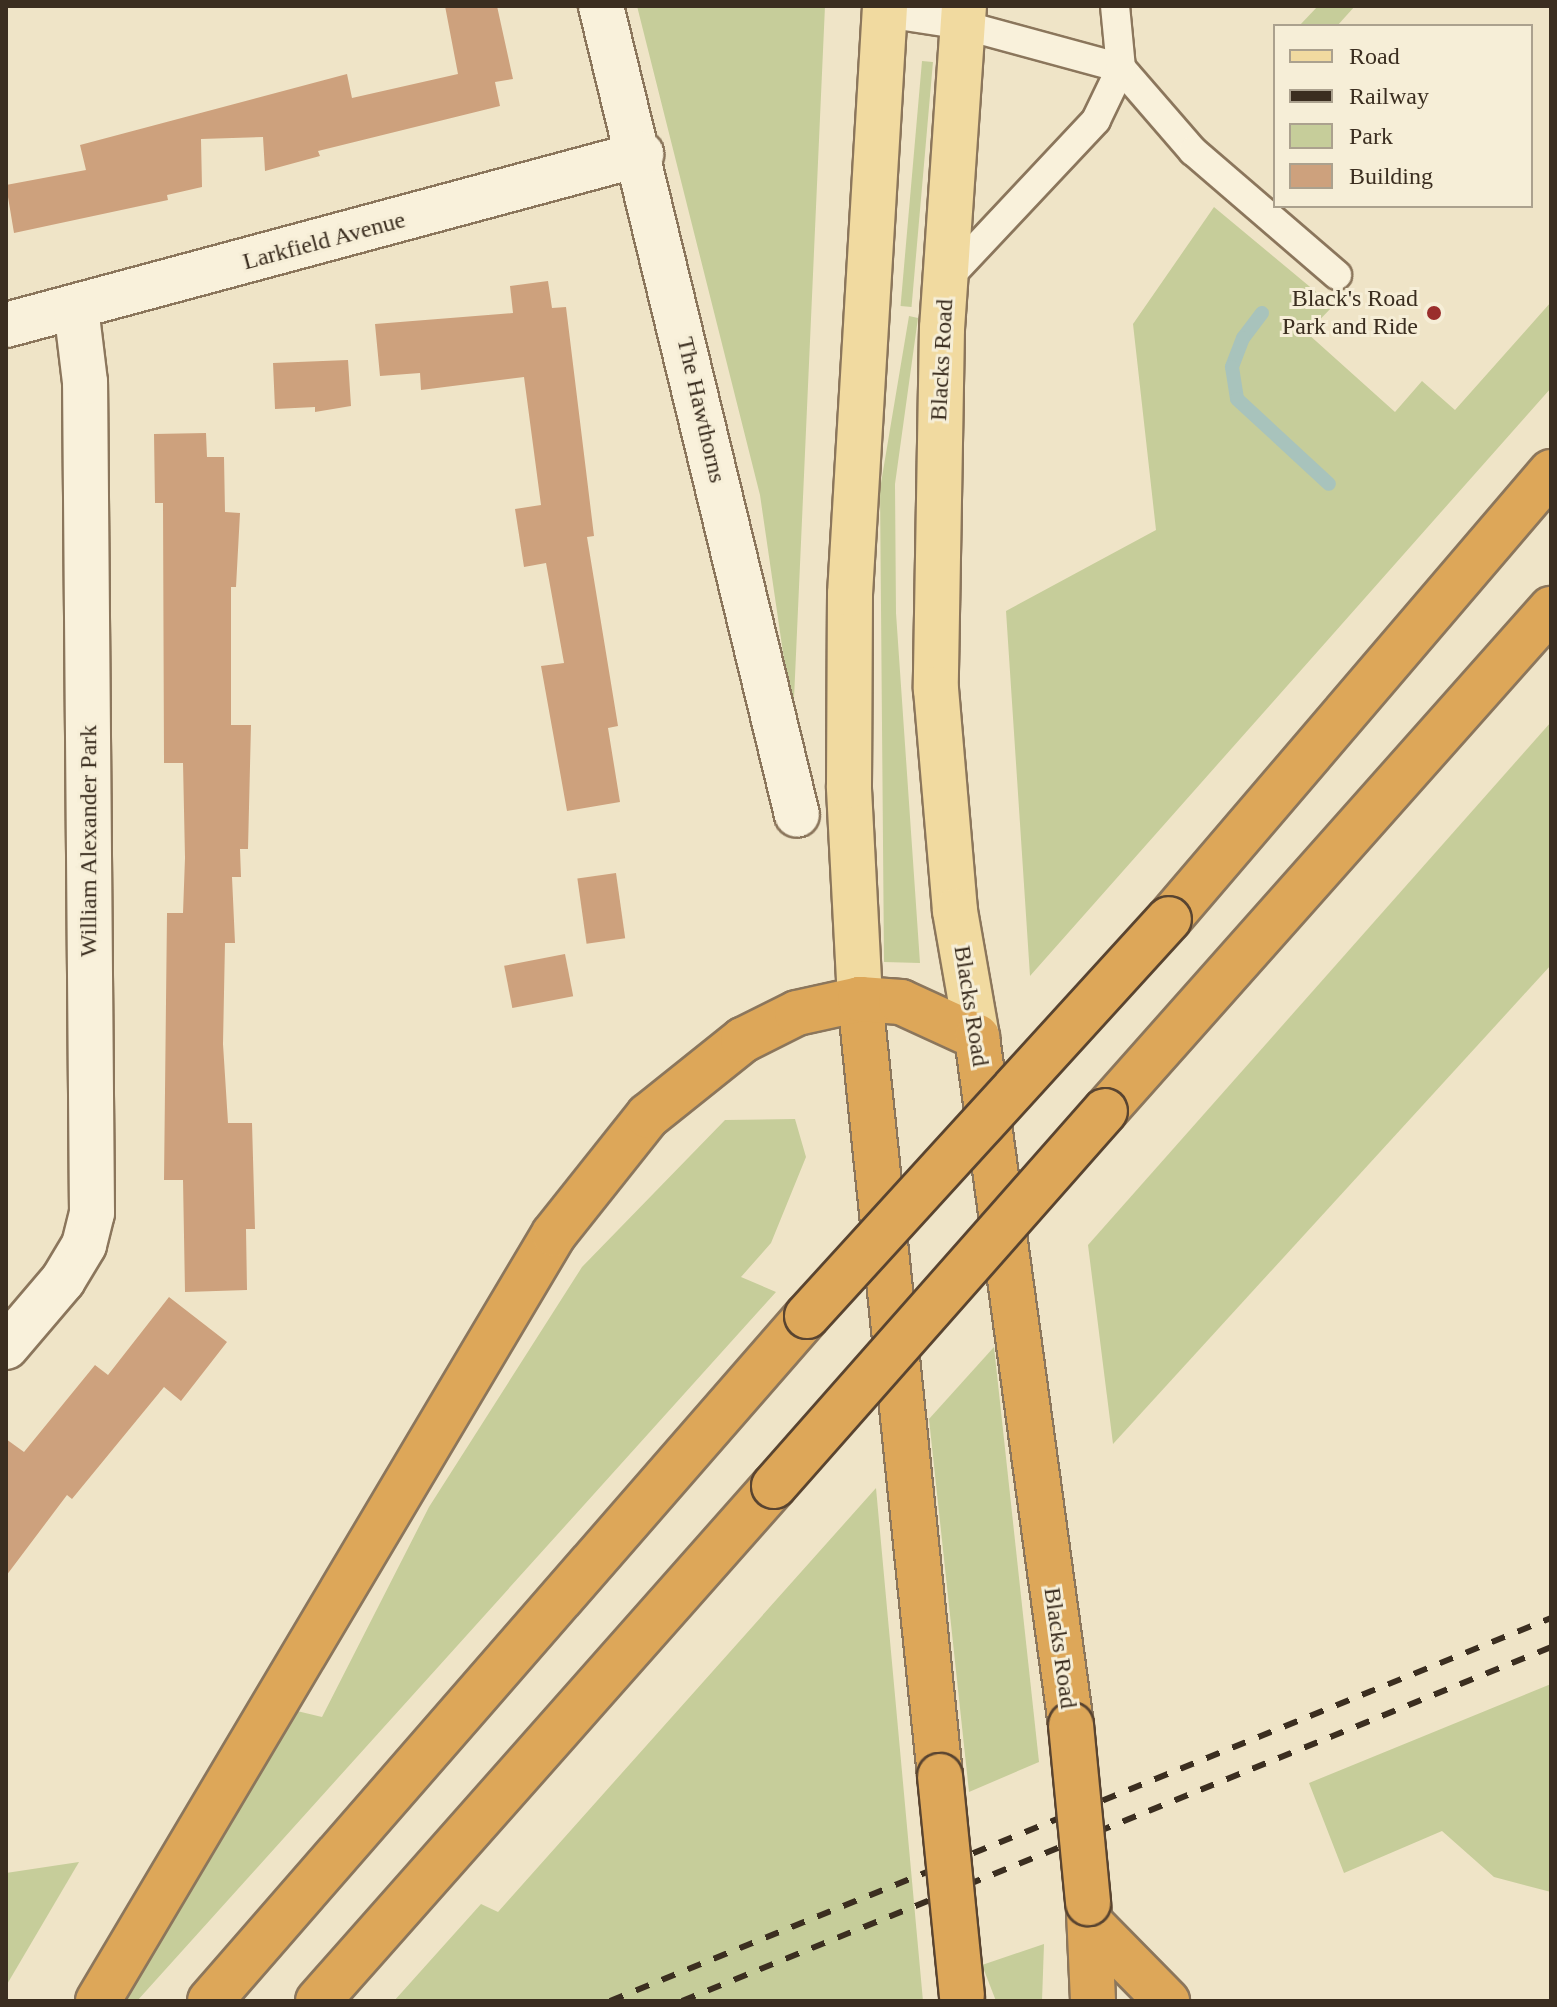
<!DOCTYPE html>
<html>
<head>
<meta charset="utf-8">
<style>
	body { margin:0 }
	#map { position:relative; width:1557px; height:2007px; overflow:hidden; background:#efe4c7; font-family:"Times New Roman",serif }
	div>[style] { position:absolute }
	[style*='--x'] { left:calc(var(--x)*1px); top:calc(var(--y)*1px); width:calc(var(--w)*1px); rotate:calc(var(--a)*1deg) }
	.green>* { inset:0; background:#c6cd9a; transform-origin:0 0 }
	.stream>* { height:14px; margin:-7px; padding:0 7px; transform-origin:7px; border-radius:7px; background:#a8c3bc }
	.building>* { inset:0; background:#cda17d; transform-origin:0 0 }
	.roads { filter:drop-shadow(2px 0 #8b765c) drop-shadow(-2px 0 #8b765c) drop-shadow(0 2px #8b765c) drop-shadow(0 -2px #8b765c) }
	.lane>* { height:28px; margin:-14px; padding:0 14px; transform-origin:14px; border-radius:14px; background:#f9f1db }
	.street>* { height:44px; margin:-22px; padding:0 22px; transform-origin:22px; border-radius:22px; background:#f9f1db }
	.primary>* { height:44px; margin:-22px; padding:0 22px; transform-origin:22px; border-radius:22px; background:#f1daa0 }
	.highway>* { height:44px; margin:-22px; padding:0 22px; transform-origin:22px; border-radius:22px; background:#dda759 }
	.rail>* { height:6px; margin-top:-3px; transform-origin:0; background:repeating-linear-gradient(90deg,#3b2e20 0 14px,transparent 0 28px) }
	.bridges { filter:drop-shadow(2px 0 #594430) drop-shadow(-2px 0 #594430) drop-shadow(0 2px #594430) drop-shadow(0 -2px #594430) }
	.highway-bridge>* { height:44px; margin:-22px; padding:0 22px; transform-origin:22px; border-radius:22px; background:#dda759 }
	.dots>* { width:22px; height:22px; translate:-50% -50%; box-sizing:border-box; border:4px solid #f6eed7; border-radius:50% }
	span { translate:-50% -50%; white-space:nowrap; text-align:center; line-height:1.15; -webkit-text-stroke:6px #f6eed7; paint-order:stroke }
	.street-label { font-size:24px; color:#3b2e20 }
	.poi-label { font-size:24px; color:#3b2e20 }
	.right { translate:-100% -50%; text-align:right }
	.frame { position:absolute; inset:0; border:8px solid #3b2e20; pointer-events:none }
	.legend { position:absolute; left:1273px; top:24px; width:260px; height:184px; box-sizing:border-box; background:#f6eed7; border:2px solid #aba18e; margin:0; padding:10px 14px; list-style:none; font-size:24px; color:#3b2e20 }
	.legend li { display:flex; align-items:center; gap:16px; height:40px }
	.legend b { width:40px; border:2px solid #aba18e }
</style>
</head>
<body>
<div id="map">
	<div class="green">
		<i style="clip-path:polygon(637px 6px,825px 6px,793px 721px,760px 495px)"></i>
		<i style="clip-path:polygon(1318px 6px,1355px 6px,1337px 26px,1299px 26px)"></i>
		<i style="left:922px;top:61px;width:11px;height:246px;rotate:5deg"></i>
		<i style="clip-path:polygon(1214px 207px,1333px 306px,1307px 333px,1395px 412px,1422px 381px,1455px 410px,1551px 302px,1551px 388px,1030px 976px,1006px 611px,1156px 530px,1133px 324px)"></i>
		<i style="clip-path:polygon(909px 316px,918px 318px,895px 484px,896px 613px,920px 963px,884px 962px,880px 489px)"></i>
		<i style="clip-path:polygon(1551px 722px,1551px 965px,1113px 1444px,1088px 1245px)"></i>
		<i style="clip-path:polygon(795px 1119px,806px 1157px,771px 1243px,741px 1277px,776px 1292px,137px 2001px,126px 2001px,297px 1711px,322px 1717px,429px 1507px,582px 1267px,725px 1120px)"></i>
		<i style="clip-path:polygon(994px 1347px,1039px 1762px,969px 1792px,929px 1419px)"></i>
		<i style="clip-path:polygon(876px 1488px,923px 2001px,394px 2001px,481px 1904px,498px 1912px)"></i>
		<i style="clip-path:polygon(1551px 1684px,1551px 1892px,1494px 1877px,1442px 1831px,1344px 1873px,1309px 1783px)"></i>
		<i style="clip-path:polygon(79px 1862px,6px 1986px,6px 1873px)"></i>
		<i style="clip-path:polygon(1044px 1944px,1042px 2001px,996px 2001px,982px 1965px)"></i>
	</div>
	<div class="stream">
		<i style="--x:1262;--y:313;--w:31;--a:127"></i>
		<i style="--x:1243;--y:338;--w:31;--a:111"></i>
		<i style="--x:1232;--y:367;--w:32;--a:81"></i>
		<i style="--x:1237;--y:399;--w:125;--a:42.7"></i>
	</div>
	<div class="building">
		<i style="clip-path:polygon(445px 6px,497px 6px,513px 79px,495px 82px,500px 106px,318px 151px,320px 156px,265px 171px,263px 137px,201px 139px,202px 187px,167px 195px,168px 200px,14px 233px,6px 185px,86px 170px,80px 145px,347px 74px,352px 98px,458px 74px)"></i>
		<i style="clip-path:polygon(548px 281px,552px 308px,566px 307px,594px 536px,587px 537px,618px 726px,608px 728px,620px 802px,567px 811px,541px 666px,564px 663px,546px 563px,524px 567px,515px 509px,541px 505px,524px 377px,421px 390px,420px 373px,380px 376px,375px 324px,513px 313px,510px 286px)"></i>
		<i style="clip-path:polygon(348px 360px,351px 406px,315px 412px,315px 407px,275px 409px,273px 363px)"></i>
		<i style="clip-path:polygon(206px 433px,207px 457px,224px 457px,225px 512px,240px 513px,236px 587px,231px 587px,231px 725px,251px 725px,248px 849px,240px 849px,241px 877px,232px 877px,235px 943px,225px 943px,223px 1044px,228px 1123px,252px 1123px,255px 1229px,246px 1229px,247px 1290px,185px 1292px,183px 1180px,164px 1180px,167px 913px,183px 913px,185px 858px,183px 763px,164px 763px,163px 503px,155px 503px,154px 434px)"></i>
		<i style="left:616px;top:873px;width:66px;height:39px;rotate:82deg"></i>
		<i style="left:565px;top:954px;width:43px;height:62px;rotate:79deg"></i>
		<i style="clip-path:polygon(169px 1297px,227px 1342px,181px 1401px,164px 1387px,72px 1499px,67px 1495px,6px 1576px,6px 1439px,24px 1452px,95px 1365px,108px 1375px)"></i>
	</div>
	<div class="roads">
		<div class="lane">
			<i style="--x:885;--y:13;--w:79;--a:8.7"></i>
			<i style="--x:963;--y:25;--w:164;--a:15.2"></i>
			<i style="--x:1121;--y:68;--w:110;--a:49.1"></i>
			<i style="--x:1193;--y:151;--w:190;--a:40.7"></i>
			<i style="--x:946;--y:280;--w:219;--a:-46.8"></i>
			<i style="--x:1096;--y:120;--w:58;--a:-64.3"></i>
			<i style="--x:1121;--y:68;--w:62;--a:-95.5"></i>
		</div>
		<div class="street">
			<i style="--x:601;--y:6;--w:832;--a:76.38"></i>
			<i style="--x:6;--y:325;--w:658;--a:-15.07"></i>
			<i style="--x:6;--y:1347;--w:88;--a:-49.6"></i>
			<i style="--x:63;--y:1280;--w:41;--a:-59"></i>
			<i style="--x:84;--y:1245;--w:33;--a:-76"></i>
			<i style="--x:92;--y:1213;--w:831;--a:-90.48"></i>
			<i style="--x:85;--y:382;--w:75;--a:-96.9"></i>
		</div>
		<div class="primary">
			<i style="--x:964;--y:6;--w:323;--a:93.9"></i>
			<i style="--x:942;--y:328;--w:361;--a:91"></i>
			<i style="--x:936;--y:689;--w:223;--a:85.1"></i>
			<i style="--x:955;--y:911;--w:128;--a:80.1"></i>
			<i style="--x:860;--y:999;--w:213;--a:-93"></i>
			<i style="--x:849;--y:786;--w:192;--a:-89.7"></i>
			<i style="--x:850;--y:594;--w:589;--a:-86.59"></i>
		</div>
		<div class="highway">
			<i style="--x:1169;--y:919;--w:588;--a:-49.48"></i>
			<i style="--x:860;--y:999;--w:781;--a:84.12"></i>
			<i style="--x:1105;--y:1111;--w:672;--a:-48.38"></i>
			<i style="--x:1089;--y:1912;--w:89;--a:87.4"></i>
			<i style="--x:1090;--y:1923;--w:110;--a:45.4"></i>
			<i style="--x:98;--y:2001;--w:892;--a:-59.27"></i>
			<i style="--x:554;--y:1234;--w:151;--a:-51.5"></i>
			<i style="--x:648;--y:1116;--w:122;--a:-38.7"></i>
			<i style="--x:743;--y:1040;--w:60;--a:-26.6"></i>
			<i style="--x:797;--y:1013;--w:65;--a:-12.5"></i>
			<i style="--x:860;--y:999;--w:41;--a:4.2"></i>
			<i style="--x:901;--y:1002;--w:84;--a:24.7"></i>
			<i style="--x:977;--y:1037;--w:694;--a:82.22"></i>
			<i style="--x:210;--y:2001;--w:909;--a:-48.93"></i>
			<i style="--x:318;--y:2001;--w:688;--a:-48.48"></i>
		</div>
	</div>
	<div class="rail">
		<i style="--x:610;--y:2001;--w:1016;--a:-22.15"></i>
		<i style="--x:682;--y:2001;--w:938;--a:-22.16"></i>
	</div>
	<div class="bridges">
		<div class="highway-bridge">
			<i style="--x:807;--y:1316;--w:537;--a:-47.64"></i>
			<i style="--x:774;--y:1486;--w:500;--a:-48.57"></i>
			<i style="--x:1071;--y:1725;--w:179;--a:84.5"></i>
			<i style="--x:940;--y:1776;--w:221;--a:84.3"></i>
		</div>
	</div>
	<div class="dots">
		<i style="left:1434px;top:313px;background:#9a2e2c"></i>
	</div>
	<div class="street-label">
		<span style="left:324px;top:241px;rotate:-15deg">Larkfield Avenue</span>
		<span style="left:942px;top:360px;rotate:-87deg">Blacks Road</span>
		<span style="left:701px;top:410px;rotate:77deg">The Hawthorns</span>
		<span style="left:89px;top:841px;rotate:-90deg">William Alexander Park</span>
		<span style="left:971px;top:1006px;rotate:81deg">Blacks Road</span>
		<span style="left:1060px;top:1648px;rotate:82deg">Blacks Road</span>
	</div>
	<div class="poi-label">
		<span class="right" style="left:1418px;top:313px">Black's Road<br>Park and Ride</span>
	</div>
	<div class="frame"></div>
	<ul class="legend">
	<li><b style="height:10px;background:#f1daa0"></b>Road</li>
	<li><b style="height:10px;background:#3b2e20"></b>Railway</li>
	<li><b style="height:22px;background:#c6cd9a"></b>Park</li>
	<li><b style="height:22px;background:#cda17d"></b>Building</li>
	</ul>
</div>
</body>
</html>
